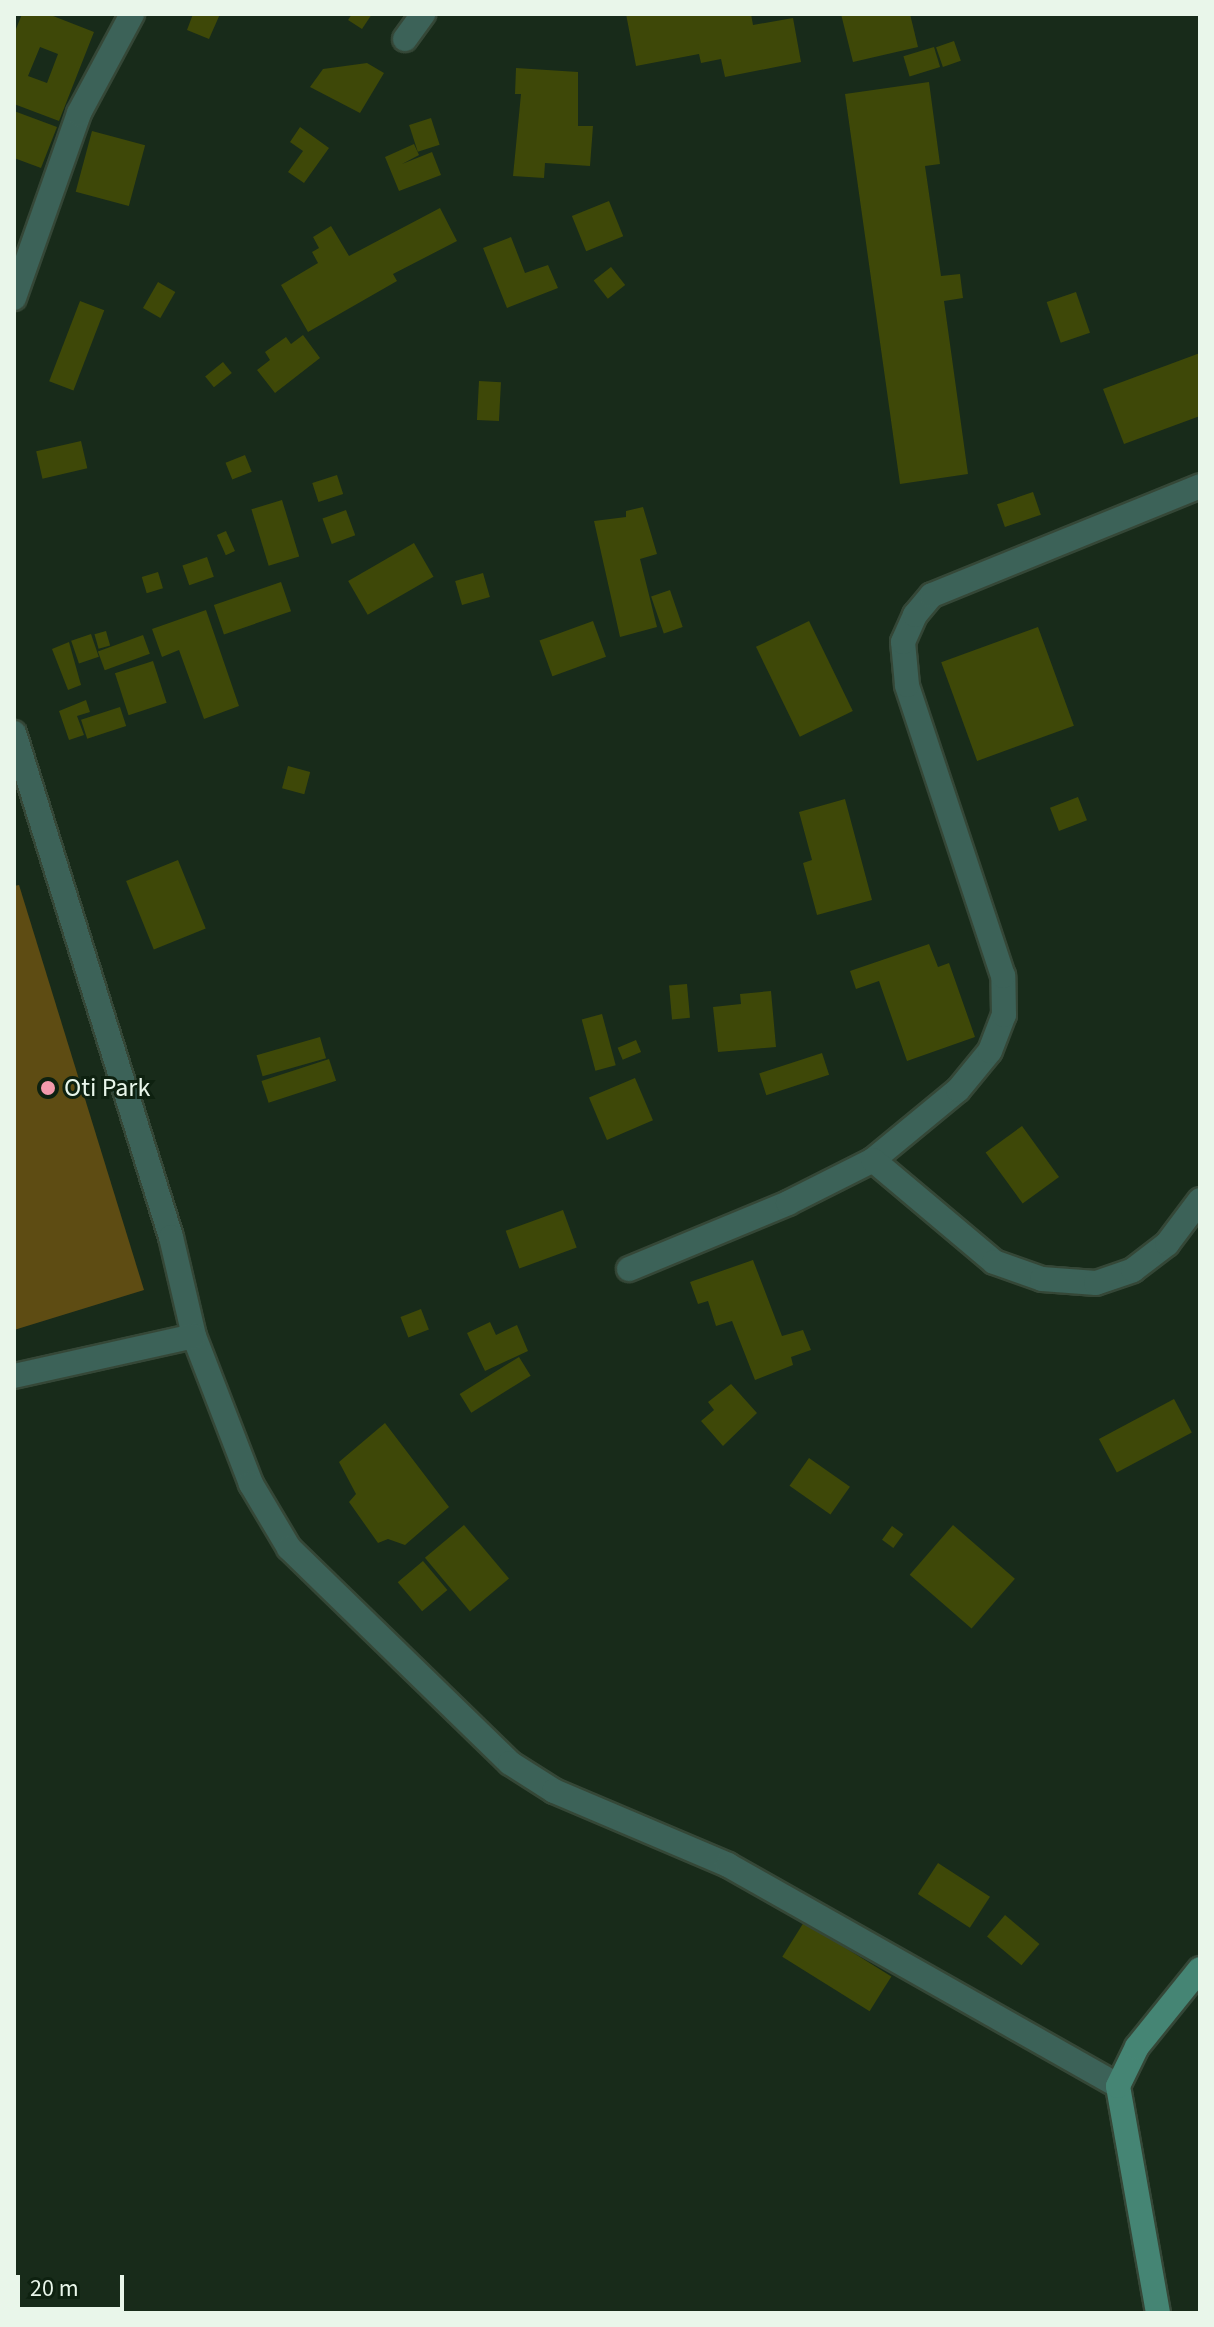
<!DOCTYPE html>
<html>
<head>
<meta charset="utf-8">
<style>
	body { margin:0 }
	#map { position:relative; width:1214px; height:2327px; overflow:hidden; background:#182b1a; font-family:"Source Sans 3",sans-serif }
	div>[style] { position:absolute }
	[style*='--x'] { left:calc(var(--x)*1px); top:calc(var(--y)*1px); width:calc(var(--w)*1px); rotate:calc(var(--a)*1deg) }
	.green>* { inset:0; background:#5e4c13 }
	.building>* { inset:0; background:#3e4808; transform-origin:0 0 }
	.roads { filter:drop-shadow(2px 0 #354737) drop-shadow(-2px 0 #354737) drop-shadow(0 2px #354737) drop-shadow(0 -2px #354737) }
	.street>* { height:24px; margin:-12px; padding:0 12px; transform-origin:12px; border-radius:12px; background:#3c6258 }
	.secondary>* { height:24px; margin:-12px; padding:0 12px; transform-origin:12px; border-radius:12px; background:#458574 }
	.dots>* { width:22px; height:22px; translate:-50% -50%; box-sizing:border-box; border:4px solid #0e2110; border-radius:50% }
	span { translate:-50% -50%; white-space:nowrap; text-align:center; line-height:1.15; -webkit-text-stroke:6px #0e2110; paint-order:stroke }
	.poi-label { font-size:26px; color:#e9f6ea }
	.left { translate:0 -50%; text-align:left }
	.frame { position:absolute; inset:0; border:16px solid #e9f6ea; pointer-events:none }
	.scale { position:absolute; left:16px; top:2275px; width:108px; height:36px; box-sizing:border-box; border:4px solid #e9f6ea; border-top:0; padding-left:10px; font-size:24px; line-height:28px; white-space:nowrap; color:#e9f6ea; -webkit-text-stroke:6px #0e2110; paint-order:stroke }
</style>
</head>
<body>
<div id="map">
	<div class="green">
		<i style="clip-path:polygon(19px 885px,144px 1290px,14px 1330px,14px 886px)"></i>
	</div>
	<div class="building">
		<i style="clip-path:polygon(evenodd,22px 14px,48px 14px,94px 32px,59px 121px,14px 104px,14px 34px,22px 14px,40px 47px,58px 54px,47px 83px,28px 76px,40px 47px)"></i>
		<i style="clip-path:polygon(193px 14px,220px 14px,209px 39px,187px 30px)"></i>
		<i style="clip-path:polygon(352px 14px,372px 14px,362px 29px,348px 20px)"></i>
		<i style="clip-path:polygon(626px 14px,751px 14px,753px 25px,793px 18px,801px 62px,725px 77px,721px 59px,701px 63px,699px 54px,636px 66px)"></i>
		<i style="clip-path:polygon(841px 14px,910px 14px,918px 47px,853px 62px)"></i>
		<i style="left:954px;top:41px;width:21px;height:19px;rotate:71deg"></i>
		<i style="left:934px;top:47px;width:21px;height:32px;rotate:73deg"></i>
		<i style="clip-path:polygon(367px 63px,384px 73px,360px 113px,310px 87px,323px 69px)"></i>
		<i style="clip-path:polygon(516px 68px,578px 72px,578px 126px,593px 126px,590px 166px,545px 163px,544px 178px,513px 176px,521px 94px,515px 94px)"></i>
		<i style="clip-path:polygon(929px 82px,940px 164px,925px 166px,941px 276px,960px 274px,963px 298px,944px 301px,968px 474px,900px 484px,845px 94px)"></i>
		<i style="clip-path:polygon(14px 111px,57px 127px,41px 168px,14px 158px)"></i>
		<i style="left:431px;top:118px;width:28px;height:23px;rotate:72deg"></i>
		<i style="clip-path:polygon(300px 127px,329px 148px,304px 183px,288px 172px,303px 151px,290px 142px)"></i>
		<i style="left:92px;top:131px;width:55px;height:63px;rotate:15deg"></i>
		<i style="clip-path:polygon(414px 144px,419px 155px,402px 164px,432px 152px,441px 175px,399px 191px,385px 157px)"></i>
		<i style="left:609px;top:201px;width:38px;height:40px;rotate:68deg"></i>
		<i style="clip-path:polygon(440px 208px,457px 241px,393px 274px,397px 281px,308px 332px,281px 285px,318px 263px,312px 252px,319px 248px,313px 237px,331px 226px,349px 256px)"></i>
		<i style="clip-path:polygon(511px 237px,525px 273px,548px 265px,558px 288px,507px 308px,483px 248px)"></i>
		<i style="left:611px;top:267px;width:23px;height:22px;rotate:52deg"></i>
		<i style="left:158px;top:282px;width:20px;height:30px;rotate:30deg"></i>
		<i style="left:1076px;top:292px;width:43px;height:31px;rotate:71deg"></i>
		<i style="left:80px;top:301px;width:26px;height:86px;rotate:21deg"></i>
		<i style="clip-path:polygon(303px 335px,320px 358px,275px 393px,257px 370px,270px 360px,265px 352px,286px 337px,291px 344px)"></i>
		<i style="clip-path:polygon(1200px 353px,1200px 416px,1124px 444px,1103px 389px)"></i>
		<i style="left:223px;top:362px;width:14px;height:23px;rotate:51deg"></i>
		<i style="left:479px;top:381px;width:22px;height:39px;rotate:3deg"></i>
		<i style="left:81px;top:441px;width:28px;height:46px;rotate:77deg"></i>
		<i style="left:245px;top:455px;width:18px;height:21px;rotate:68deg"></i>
		<i style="left:337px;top:475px;width:20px;height:26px;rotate:72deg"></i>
		<i style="left:1033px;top:492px;width:24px;height:38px;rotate:71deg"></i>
		<i style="left:282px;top:500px;width:59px;height:32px;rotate:73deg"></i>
		<i style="clip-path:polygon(643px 507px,657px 554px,640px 559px,657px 627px,620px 637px,594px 521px,626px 517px,626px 511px)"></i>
		<i style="left:346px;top:510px;width:27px;height:25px;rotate:70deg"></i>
		<i style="left:226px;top:531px;width:22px;height:10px;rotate:66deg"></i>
		<i style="left:414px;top:543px;width:39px;height:76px;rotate:60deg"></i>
		<i style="left:207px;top:557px;width:21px;height:26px;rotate:71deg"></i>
		<i style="left:158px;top:572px;width:17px;height:17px;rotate:73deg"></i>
		<i style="left:483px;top:573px;width:25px;height:29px;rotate:74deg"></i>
		<i style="left:281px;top:582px;width:31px;height:71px;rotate:71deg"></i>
		<i style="left:670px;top:590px;width:39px;height:20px;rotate:71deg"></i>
		<i style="clip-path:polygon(206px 610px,239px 706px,204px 719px,179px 650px,162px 657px,152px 629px)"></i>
		<i style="left:593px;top:621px;width:38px;height:57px;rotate:70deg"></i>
		<i style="left:809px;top:621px;width:100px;height:59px;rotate:64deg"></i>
		<i style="left:1038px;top:627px;width:105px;height:103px;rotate:70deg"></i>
		<i style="left:106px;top:631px;width:15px;height:12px;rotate:74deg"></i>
		<i style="left:91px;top:634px;width:24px;height:21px;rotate:71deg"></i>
		<i style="left:143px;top:635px;width:20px;height:48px;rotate:70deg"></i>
		<i style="clip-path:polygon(69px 642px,81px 685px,68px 690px,52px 649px)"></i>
		<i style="left:153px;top:661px;width:44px;height:40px;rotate:72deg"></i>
		<i style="clip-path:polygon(86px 700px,90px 712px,77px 716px,84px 735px,69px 740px,59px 711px)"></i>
		<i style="left:120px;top:707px;width:20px;height:41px;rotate:72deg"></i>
		<i style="left:288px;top:766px;width:23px;height:23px;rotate:15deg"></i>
		<i style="left:1078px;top:797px;width:25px;height:30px;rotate:69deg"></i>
		<i style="clip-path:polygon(845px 799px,872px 900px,817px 915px,803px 863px,812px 860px,799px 812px)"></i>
		<i style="left:178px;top:860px;width:74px;height:56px;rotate:68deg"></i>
		<i style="clip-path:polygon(929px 944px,938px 967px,949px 963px,975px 1037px,907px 1061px,879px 981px,856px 989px,850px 971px)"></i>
		<i style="left:687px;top:984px;width:34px;height:18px;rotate:85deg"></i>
		<i style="clip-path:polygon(771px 991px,776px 1047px,718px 1052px,713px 1007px,741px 1004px,740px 994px)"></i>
		<i style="left:602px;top:1014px;width:53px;height:21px;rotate:75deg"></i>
		<i style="left:320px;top:1037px;width:22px;height:66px;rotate:74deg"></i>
		<i style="left:636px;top:1040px;width:13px;height:20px;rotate:67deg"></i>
		<i style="left:822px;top:1053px;width:23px;height:66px;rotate:72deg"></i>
		<i style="left:329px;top:1059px;width:23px;height:71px;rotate:72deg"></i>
		<i style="left:635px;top:1078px;width:46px;height:50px;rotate:67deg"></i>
		<i style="left:1022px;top:1126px;width:63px;height:45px;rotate:54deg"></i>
		<i style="left:563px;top:1210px;width:40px;height:61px;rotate:70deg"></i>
		<i style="clip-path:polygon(753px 1260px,782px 1336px,803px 1330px,811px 1350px,791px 1357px,793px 1365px,755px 1380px,732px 1321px,716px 1326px,708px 1301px,698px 1304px,690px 1282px)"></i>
		<i style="left:421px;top:1309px;width:22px;height:22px;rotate:69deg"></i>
		<i style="clip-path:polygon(490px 1322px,496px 1335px,517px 1325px,528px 1351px,485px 1371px,467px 1333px)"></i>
		<i style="left:519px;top:1357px;width:22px;height:70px;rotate:58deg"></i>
		<i style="clip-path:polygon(731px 1384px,757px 1413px,723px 1446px,701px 1421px,714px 1410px,708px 1402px)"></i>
		<i style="left:1174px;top:1399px;width:38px;height:85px;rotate:62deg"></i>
		<i style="clip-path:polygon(385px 1423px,449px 1507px,405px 1545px,388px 1539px,378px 1543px,349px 1502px,356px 1494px,339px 1462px)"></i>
		<i style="left:809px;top:1458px;width:50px;height:34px;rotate:35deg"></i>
		<i style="left:464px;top:1525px;width:70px;height:51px;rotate:50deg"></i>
		<i style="left:953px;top:1525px;width:82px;height:66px;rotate:41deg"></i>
		<i style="left:892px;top:1526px;width:14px;height:17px;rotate:36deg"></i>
		<i style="left:423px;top:1561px;width:38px;height:33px;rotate:50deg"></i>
		<i style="left:938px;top:1863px;width:62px;height:37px;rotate:33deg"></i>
		<i style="left:1005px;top:1915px;width:45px;height:28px;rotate:40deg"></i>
		<i style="left:804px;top:1922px;width:103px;height:41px;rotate:32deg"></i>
	</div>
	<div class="roads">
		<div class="street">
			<i style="--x:405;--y:39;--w:31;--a:-54"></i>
			<i style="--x:14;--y:298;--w:196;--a:-70.6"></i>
			<i style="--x:79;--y:113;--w:112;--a:-61.8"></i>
			<i style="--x:14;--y:733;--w:528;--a:72.7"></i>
			<i style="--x:171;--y:1237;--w:102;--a:76.9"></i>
			<i style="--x:194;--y:1336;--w:159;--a:68.9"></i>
			<i style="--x:251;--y:1484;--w:74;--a:59.3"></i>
			<i style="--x:289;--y:1548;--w:308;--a:44.2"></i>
			<i style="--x:510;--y:1763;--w:52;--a:32.5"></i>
			<i style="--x:554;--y:1791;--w:189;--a:23"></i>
			<i style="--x:728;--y:1865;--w:448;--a:29.5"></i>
			<i style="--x:873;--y:1160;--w:110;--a:-39.5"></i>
			<i style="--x:958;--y:1090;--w:50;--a:-50.6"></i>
			<i style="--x:990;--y:1051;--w:39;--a:-69"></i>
			<i style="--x:1004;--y:1015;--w:39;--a:-91"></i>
			<i style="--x:1003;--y:976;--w:306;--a:-108.3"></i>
			<i style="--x:907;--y:685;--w:43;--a:-95.3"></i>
			<i style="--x:903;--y:642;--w:30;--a:-66"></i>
			<i style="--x:915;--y:615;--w:26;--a:-50"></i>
			<i style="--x:932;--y:595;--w:289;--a:-22.1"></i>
			<i style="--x:629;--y:1269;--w:172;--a:-22.5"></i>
			<i style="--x:788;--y:1203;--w:95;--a:-26.8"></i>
			<i style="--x:873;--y:1160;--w:158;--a:40.1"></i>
			<i style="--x:994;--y:1262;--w:51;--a:19.5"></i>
			<i style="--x:1042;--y:1279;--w:54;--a:4.2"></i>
			<i style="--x:1096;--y:1283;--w:39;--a:-19"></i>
			<i style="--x:1133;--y:1270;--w:43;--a:-37.4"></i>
			<i style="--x:1167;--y:1244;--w:55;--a:-53.1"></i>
			<i style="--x:14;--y:1376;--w:184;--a:-12.5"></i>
		</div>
		<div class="secondary">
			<i style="--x:1158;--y:2313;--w:230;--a:-100"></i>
			<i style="--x:1118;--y:2086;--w:43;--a:-64"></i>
			<i style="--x:1137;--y:2047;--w:100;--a:-51.1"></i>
		</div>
	</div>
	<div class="dots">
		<i style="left:48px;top:1088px;background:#f39aac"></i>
	</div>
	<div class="poi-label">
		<span class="left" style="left:64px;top:1088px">Oti Park</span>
	</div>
	<div class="frame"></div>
	<div class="scale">20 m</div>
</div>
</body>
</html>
